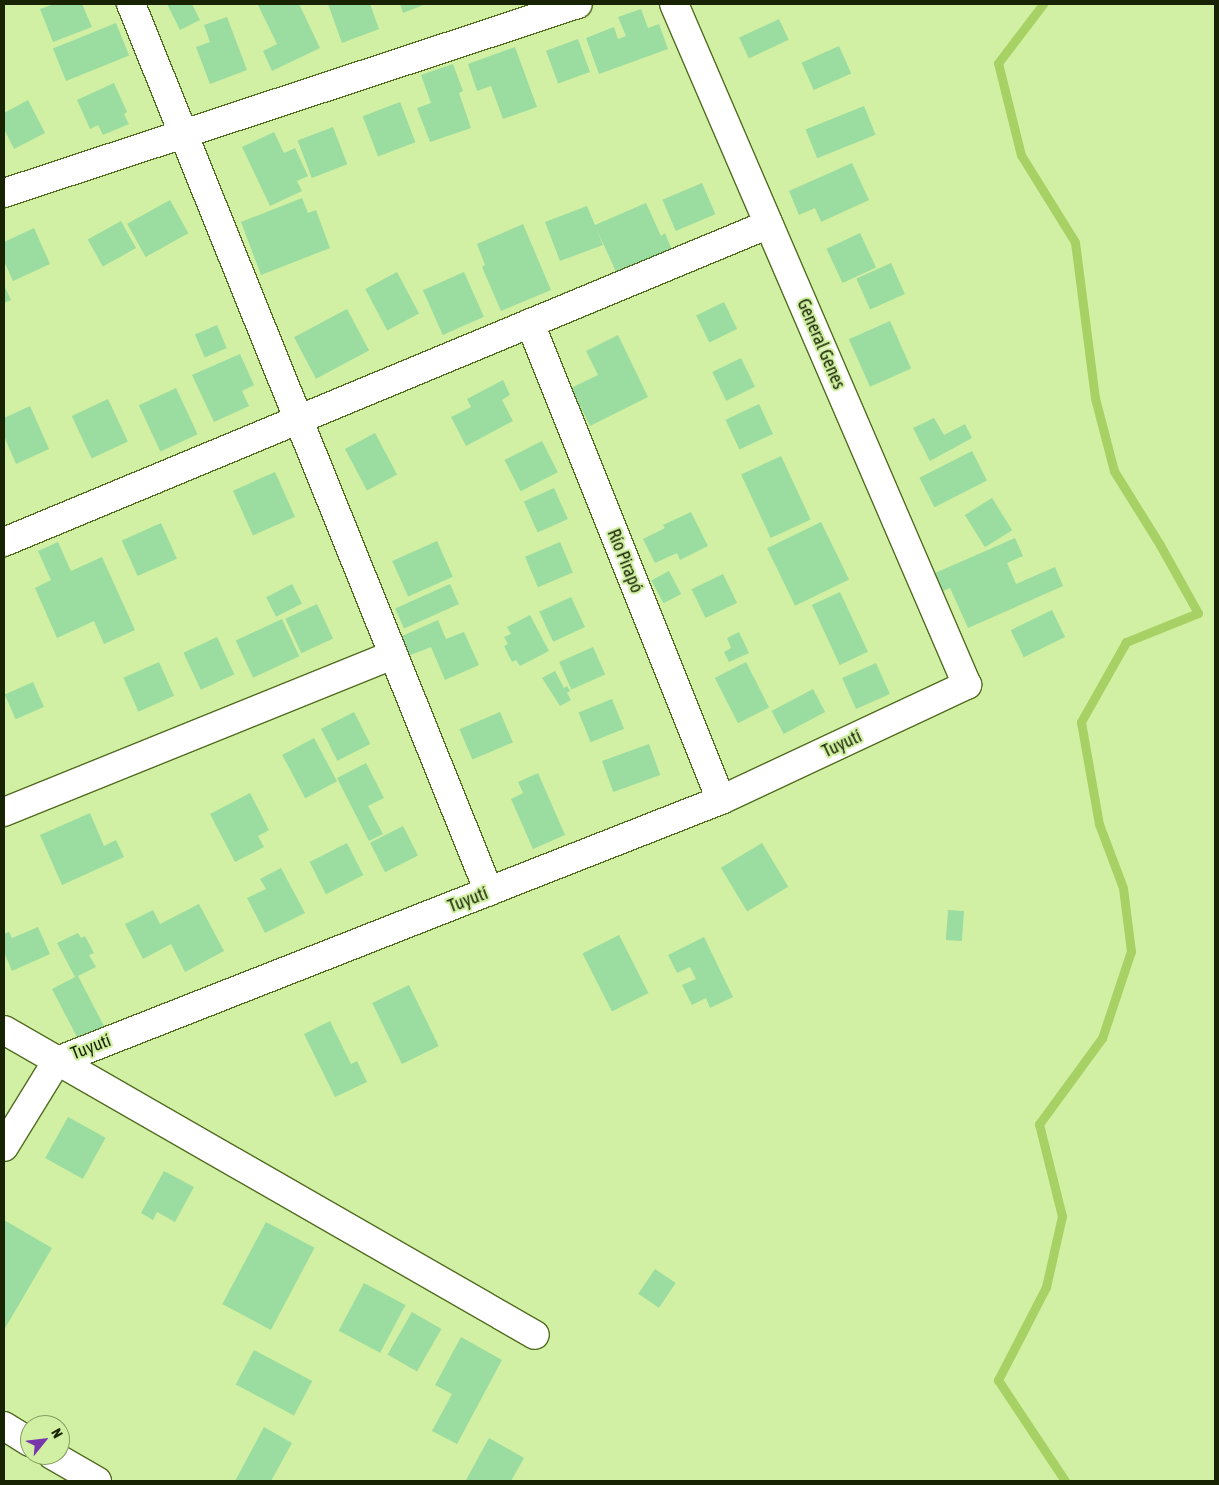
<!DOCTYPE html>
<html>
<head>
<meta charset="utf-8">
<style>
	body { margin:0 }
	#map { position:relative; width:1219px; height:1485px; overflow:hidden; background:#d1f0a3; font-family:"Asap Condensed",sans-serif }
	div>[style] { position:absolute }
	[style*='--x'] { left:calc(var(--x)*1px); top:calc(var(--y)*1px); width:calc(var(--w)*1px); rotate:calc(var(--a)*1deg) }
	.stream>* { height:9px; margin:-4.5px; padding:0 4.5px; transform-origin:4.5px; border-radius:4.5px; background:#a8d165 }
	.building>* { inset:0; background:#9bdca0; transform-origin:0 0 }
	.roads { filter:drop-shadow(1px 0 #526d21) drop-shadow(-1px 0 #526d21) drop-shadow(0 1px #526d21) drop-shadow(0 -1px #526d21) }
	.minor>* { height:28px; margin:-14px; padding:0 14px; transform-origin:14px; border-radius:14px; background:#fff }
	.secondary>* { height:28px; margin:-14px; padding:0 14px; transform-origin:14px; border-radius:14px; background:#fff }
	span { translate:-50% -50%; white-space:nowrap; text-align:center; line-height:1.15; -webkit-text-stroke:4.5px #d1f0a3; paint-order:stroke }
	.street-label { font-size:18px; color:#182304 }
	.frame { position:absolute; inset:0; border:5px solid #182304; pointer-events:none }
	.north { position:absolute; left:20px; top:1415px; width:50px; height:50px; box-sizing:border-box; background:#d1f0a3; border:1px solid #879e63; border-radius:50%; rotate:61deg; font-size:14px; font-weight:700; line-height:20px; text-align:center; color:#182304 }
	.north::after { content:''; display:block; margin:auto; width:18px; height:22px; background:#7837ab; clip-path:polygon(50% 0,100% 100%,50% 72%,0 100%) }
</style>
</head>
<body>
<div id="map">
	<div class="stream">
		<i style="--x:1043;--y:4;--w:74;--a:127.3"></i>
		<i style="--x:998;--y:63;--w:95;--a:76"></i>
		<i style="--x:1021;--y:155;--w:102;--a:58.2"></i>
		<i style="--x:1075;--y:242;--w:157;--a:82.7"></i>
		<i style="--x:1095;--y:398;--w:75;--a:75.4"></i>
		<i style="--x:1114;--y:471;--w:87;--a:58.1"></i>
		<i style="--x:1160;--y:545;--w:78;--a:60.8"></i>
		<i style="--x:1198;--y:613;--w:78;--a:158.1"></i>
		<i style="--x:1126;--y:642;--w:92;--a:119.4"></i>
		<i style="--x:1081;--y:722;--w:104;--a:80"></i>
		<i style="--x:1099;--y:824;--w:68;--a:69.4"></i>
		<i style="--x:1123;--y:888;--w:64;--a:82.8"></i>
		<i style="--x:1131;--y:951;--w:92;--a:108.4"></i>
		<i style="--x:1102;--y:1038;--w:107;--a:126.2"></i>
		<i style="--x:1039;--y:1124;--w:95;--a:76"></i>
		<i style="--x:1062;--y:1216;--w:73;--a:102.7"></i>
		<i style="--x:1046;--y:1287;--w:105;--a:117.3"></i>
		<i style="--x:998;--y:1380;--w:121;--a:56.4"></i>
	</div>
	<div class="building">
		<i style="clip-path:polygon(54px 4px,82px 4px,92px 27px,53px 42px,40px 9px)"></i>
		<i style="clip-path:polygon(167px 4px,192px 4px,200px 20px,180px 30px)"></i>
		<i style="clip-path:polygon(261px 4px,299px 4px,320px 48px,272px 71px,263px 51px,277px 44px,258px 5px)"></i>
		<i style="clip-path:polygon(328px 4px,370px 4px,379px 29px,342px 43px)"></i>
		<i style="clip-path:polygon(400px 4px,426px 4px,403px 13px)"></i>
		<i style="clip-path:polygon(641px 9px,648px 28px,659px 24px,668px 49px,599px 74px,586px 38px,614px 27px,618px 39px,626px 36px,618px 17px)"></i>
		<i style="clip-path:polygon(227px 17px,247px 70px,210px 84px,196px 47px,210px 42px,204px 25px)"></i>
		<i style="left:779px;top:19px;width:23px;height:44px;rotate:65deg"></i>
		<i style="left:116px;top:23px;width:35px;height:68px;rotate:68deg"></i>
		<i style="left:578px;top:39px;width:35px;height:34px;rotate:70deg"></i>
		<i style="left:839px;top:46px;width:30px;height:41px;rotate:66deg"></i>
		<i style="clip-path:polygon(515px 47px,537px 107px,503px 119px,491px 86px,477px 91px,468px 64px)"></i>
		<i style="clip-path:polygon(453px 64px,463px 91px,459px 93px,471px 128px,430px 142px,417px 108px,431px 103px,421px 75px)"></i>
		<i style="clip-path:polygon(114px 83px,127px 112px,124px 114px,129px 124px,103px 135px,98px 125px,90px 129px,77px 100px)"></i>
		<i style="clip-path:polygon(28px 100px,45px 133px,14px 149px,4px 129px,4px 113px)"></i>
		<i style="left:400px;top:102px;width:43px;height:40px;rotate:69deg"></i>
		<i style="left:864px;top:106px;width:31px;height:63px;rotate:68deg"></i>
		<i style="left:333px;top:127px;width:40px;height:38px;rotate:69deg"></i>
		<i style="clip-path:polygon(274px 132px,284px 153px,295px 148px,308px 176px,297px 181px,302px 191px,270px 206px,242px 147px)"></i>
		<i style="clip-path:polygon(852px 163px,869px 200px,821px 222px,815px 208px,799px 215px,789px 191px)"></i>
		<i style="left:702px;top:183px;width:34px;height:43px;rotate:67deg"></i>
		<i style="clip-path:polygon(302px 198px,308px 213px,316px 210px,330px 248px,261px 275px,241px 222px)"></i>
		<i style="left:170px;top:200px;width:38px;height:49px;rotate:61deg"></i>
		<i style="clip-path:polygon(646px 203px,661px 236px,665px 233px,672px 250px,617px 274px,597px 230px,603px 245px,560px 261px,545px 222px,587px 206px,595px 225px)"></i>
		<i style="left:121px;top:221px;width:31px;height:38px;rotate:61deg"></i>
		<i style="clip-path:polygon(523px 224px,551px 290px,501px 311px,482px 267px,485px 265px,477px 244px)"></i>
		<i style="clip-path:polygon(34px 228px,50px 264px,13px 281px,4px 261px,4px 242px)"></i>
		<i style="left:860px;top:233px;width:38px;height:37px;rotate:65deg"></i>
		<i style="left:891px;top:263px;width:34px;height:38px;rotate:66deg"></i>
		<i style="left:397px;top:272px;width:47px;height:36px;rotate:62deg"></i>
		<i style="left:464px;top:272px;width:49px;height:45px;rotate:66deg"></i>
		<i style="clip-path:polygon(4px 285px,11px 300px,4px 303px)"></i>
		<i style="left:724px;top:302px;width:30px;height:31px;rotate:64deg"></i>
		<i style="left:347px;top:309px;width:47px;height:60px;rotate:62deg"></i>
		<i style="left:890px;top:321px;width:52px;height:45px;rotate:66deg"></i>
		<i style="left:217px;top:325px;width:25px;height:24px;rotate:67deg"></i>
		<i style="clip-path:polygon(618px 335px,648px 397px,590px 426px,571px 388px,598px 375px,586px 351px)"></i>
		<i style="clip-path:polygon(240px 354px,254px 385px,242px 391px,249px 406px,214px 422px,192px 375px)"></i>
		<i style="left:741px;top:358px;width:32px;height:32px;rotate:64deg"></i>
		<i style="clip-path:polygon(503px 380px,510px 395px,502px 400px,513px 421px,466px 446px,451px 417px,471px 407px,467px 399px)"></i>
		<i style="left:176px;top:388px;width:51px;height:41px;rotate:65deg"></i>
		<i style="left:108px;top:399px;width:47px;height:40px;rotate:65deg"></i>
		<i style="left:759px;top:404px;width:33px;height:37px;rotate:65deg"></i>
		<i style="clip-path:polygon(30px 406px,49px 449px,16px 464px,4px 436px,4px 418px)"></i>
		<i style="clip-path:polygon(934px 418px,944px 435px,965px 424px,972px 438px,930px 461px,913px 428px)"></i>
		<i style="left:375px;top:433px;width:47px;height:34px;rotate:62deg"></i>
		<i style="left:542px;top:441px;width:35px;height:42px;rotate:63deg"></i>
		<i style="left:972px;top:451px;width:33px;height:59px;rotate:63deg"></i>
		<i style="left:781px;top:456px;width:70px;height:44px;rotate:65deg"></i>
		<i style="left:275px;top:472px;width:49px;height:46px;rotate:66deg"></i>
		<i style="left:554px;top:488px;width:34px;height:33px;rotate:66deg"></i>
		<i style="left:992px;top:498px;width:38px;height:32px;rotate:58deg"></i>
		<i style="clip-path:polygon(691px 512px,708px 546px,680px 560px,677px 553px,655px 563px,643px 539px,665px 528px,663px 525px)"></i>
		<i style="left:821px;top:522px;width:64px;height:60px;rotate:64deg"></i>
		<i style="left:161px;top:523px;width:39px;height:43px;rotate:66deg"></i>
		<i style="clip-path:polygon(1015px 538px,1023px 556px,1007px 563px,1016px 584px,1055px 567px,1063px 586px,968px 628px,950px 588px,941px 592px,933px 574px)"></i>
		<i style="left:437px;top:541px;width:39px;height:49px;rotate:66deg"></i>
		<i style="clip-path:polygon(58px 542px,71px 571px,102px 557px,135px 630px,104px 644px,94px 621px,57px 638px,35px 588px,51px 580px,38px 551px)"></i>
		<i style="left:560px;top:542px;width:33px;height:38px;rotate:67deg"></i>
		<i style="left:669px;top:571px;width:26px;height:20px;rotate:62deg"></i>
		<i style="left:723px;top:574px;width:32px;height:35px;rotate:64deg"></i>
		<i style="left:292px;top:584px;width:22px;height:29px;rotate:63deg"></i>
		<i style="left:450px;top:584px;width:22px;height:60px;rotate:66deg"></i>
		<i style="left:840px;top:592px;width:66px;height:31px;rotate:65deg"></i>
		<i style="left:571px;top:597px;width:33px;height:35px;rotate:65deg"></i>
		<i style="left:317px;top:604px;width:38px;height:35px;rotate:65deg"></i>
		<i style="left:1052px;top:610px;width:30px;height:46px;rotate:64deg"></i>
		<i style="clip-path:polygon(530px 615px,549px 651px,520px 666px,516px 660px,512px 662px,504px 646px,508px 644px,504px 637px,511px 634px,507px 627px)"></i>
		<i style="left:282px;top:619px;width:41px;height:51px;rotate:65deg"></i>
		<i style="clip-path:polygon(438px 620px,446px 639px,464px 632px,479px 665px,445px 680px,431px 647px,408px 656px,400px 637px)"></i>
		<i style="clip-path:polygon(739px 632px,749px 653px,729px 662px,724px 652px,731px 648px,727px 638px)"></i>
		<i style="left:217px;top:637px;width:41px;height:37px;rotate:65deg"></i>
		<i style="left:593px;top:647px;width:30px;height:37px;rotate:66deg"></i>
		<i style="left:159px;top:662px;width:37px;height:39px;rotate:66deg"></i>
		<i style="left:746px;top:662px;width:51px;height:35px;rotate:63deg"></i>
		<i style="left:876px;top:663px;width:34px;height:37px;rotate:66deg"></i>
		<i style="clip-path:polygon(555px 671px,564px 688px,567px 686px,570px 691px,567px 693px,571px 700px,560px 706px,542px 678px)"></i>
		<i style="left:33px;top:682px;width:27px;height:31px;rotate:66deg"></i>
		<i style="left:813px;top:689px;width:26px;height:47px;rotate:62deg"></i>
		<i style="left:612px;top:699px;width:32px;height:36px;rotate:68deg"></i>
		<i style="left:354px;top:712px;width:36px;height:37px;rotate:63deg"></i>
		<i style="left:500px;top:712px;width:33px;height:44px;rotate:67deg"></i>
		<i style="left:314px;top:738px;width:49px;height:36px;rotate:62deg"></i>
		<i style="left:649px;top:744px;width:33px;height:50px;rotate:70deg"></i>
		<i style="clip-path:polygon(366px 763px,384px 798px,368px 806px,383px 834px,369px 841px,337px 778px)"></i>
		<i style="clip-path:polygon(538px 773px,565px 835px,533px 849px,511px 799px,523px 793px,518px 782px)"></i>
		<i style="clip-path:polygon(250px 793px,269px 830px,258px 836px,264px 847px,235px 862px,210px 814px)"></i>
		<i style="clip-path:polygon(90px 813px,104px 846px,116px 840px,124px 857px,62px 885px,40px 835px)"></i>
		<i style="left:403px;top:826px;width:33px;height:37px;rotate:63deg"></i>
		<i style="left:347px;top:843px;width:36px;height:42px;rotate:63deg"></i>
		<i style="left:762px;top:843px;width:51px;height:48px;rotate:59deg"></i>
		<i style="clip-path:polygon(281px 868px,305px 913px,265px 933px,247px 898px,266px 889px,260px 879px)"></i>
		<i style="clip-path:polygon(199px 904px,224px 951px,185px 972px,171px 944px,143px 959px,125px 924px,153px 910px,160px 924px)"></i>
		<i style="left:948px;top:910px;width:16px;height:30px;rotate:4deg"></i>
		<i style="clip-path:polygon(38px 927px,50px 954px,12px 971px,4px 952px,4px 934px,9px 932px,12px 938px)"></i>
		<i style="clip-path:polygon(78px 933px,81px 938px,85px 936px,94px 953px,89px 955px,96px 967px,78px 976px,104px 1026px,78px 1039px,52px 989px,75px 977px,57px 943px)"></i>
		<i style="left:619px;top:935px;width:65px;height:41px;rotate:63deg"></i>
		<i style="clip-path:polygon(704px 937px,733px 997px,710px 1008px,706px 998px,692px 1005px,682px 985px,696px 979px,690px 967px,677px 973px,668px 955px)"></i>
		<i style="left:409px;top:985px;width:68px;height:41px;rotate:64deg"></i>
		<i style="clip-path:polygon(330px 1021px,351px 1064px,357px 1061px,367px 1082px,335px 1097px,304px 1034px)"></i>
		<i style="left:68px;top:1117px;width:43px;height:47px;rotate:29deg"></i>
		<i style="clip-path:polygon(164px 1171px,194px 1187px,175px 1222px,157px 1212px,153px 1220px,141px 1213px)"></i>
		<i style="clip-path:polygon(4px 1220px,52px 1248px,4px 1330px)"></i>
		<i style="left:266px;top:1222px;width:55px;height:93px;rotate:28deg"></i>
		<i style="left:655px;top:1269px;width:25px;height:30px;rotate:34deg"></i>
		<i style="left:364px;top:1283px;width:47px;height:54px;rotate:28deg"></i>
		<i style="left:412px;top:1312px;width:34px;height:49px;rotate:30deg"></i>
		<i style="clip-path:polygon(461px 1337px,502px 1360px,457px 1444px,432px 1431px,452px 1394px,435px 1385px)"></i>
		<i style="left:254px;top:1350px;width:66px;height:39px;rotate:28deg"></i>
		<i style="clip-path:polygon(264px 1427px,292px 1443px,271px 1481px,235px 1481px)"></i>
		<i style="clip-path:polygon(489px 1438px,524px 1458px,511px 1481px,466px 1480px)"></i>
	</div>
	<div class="roads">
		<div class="minor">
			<i style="--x:131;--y:4;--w:957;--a:68.04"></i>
			<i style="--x:4;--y:193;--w:604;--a:-18.23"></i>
			<i style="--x:530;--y:323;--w:514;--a:68.18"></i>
			<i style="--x:4;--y:542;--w:828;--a:-22.57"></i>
			<i style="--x:4;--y:812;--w:419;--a:-22"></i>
			<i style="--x:4;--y:1030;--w:612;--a:29.87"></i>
			<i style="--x:4;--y:1147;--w:101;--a:-58.4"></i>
			<i style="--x:57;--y:1061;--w:713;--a:-21.46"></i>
			<i style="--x:721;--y:800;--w:272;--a:-25.1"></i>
			<i style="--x:967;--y:685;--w:741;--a:-113.28"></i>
		</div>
		<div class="secondary">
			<i style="--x:4;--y:1426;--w:31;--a:32"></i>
			<i style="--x:52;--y:1455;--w:52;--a:30"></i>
		</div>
	</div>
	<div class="street-label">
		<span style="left:821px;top:344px;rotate:67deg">General Genes</span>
		<span style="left:625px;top:561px;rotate:68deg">Río Pirapó</span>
		<span style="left:842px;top:744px;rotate:-25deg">Tuyutí</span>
		<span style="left:468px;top:900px;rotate:-21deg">Tuyutí</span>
		<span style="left:91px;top:1047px;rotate:-21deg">Tuyutí</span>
	</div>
	<div class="frame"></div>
	<div class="north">N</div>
</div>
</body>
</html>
